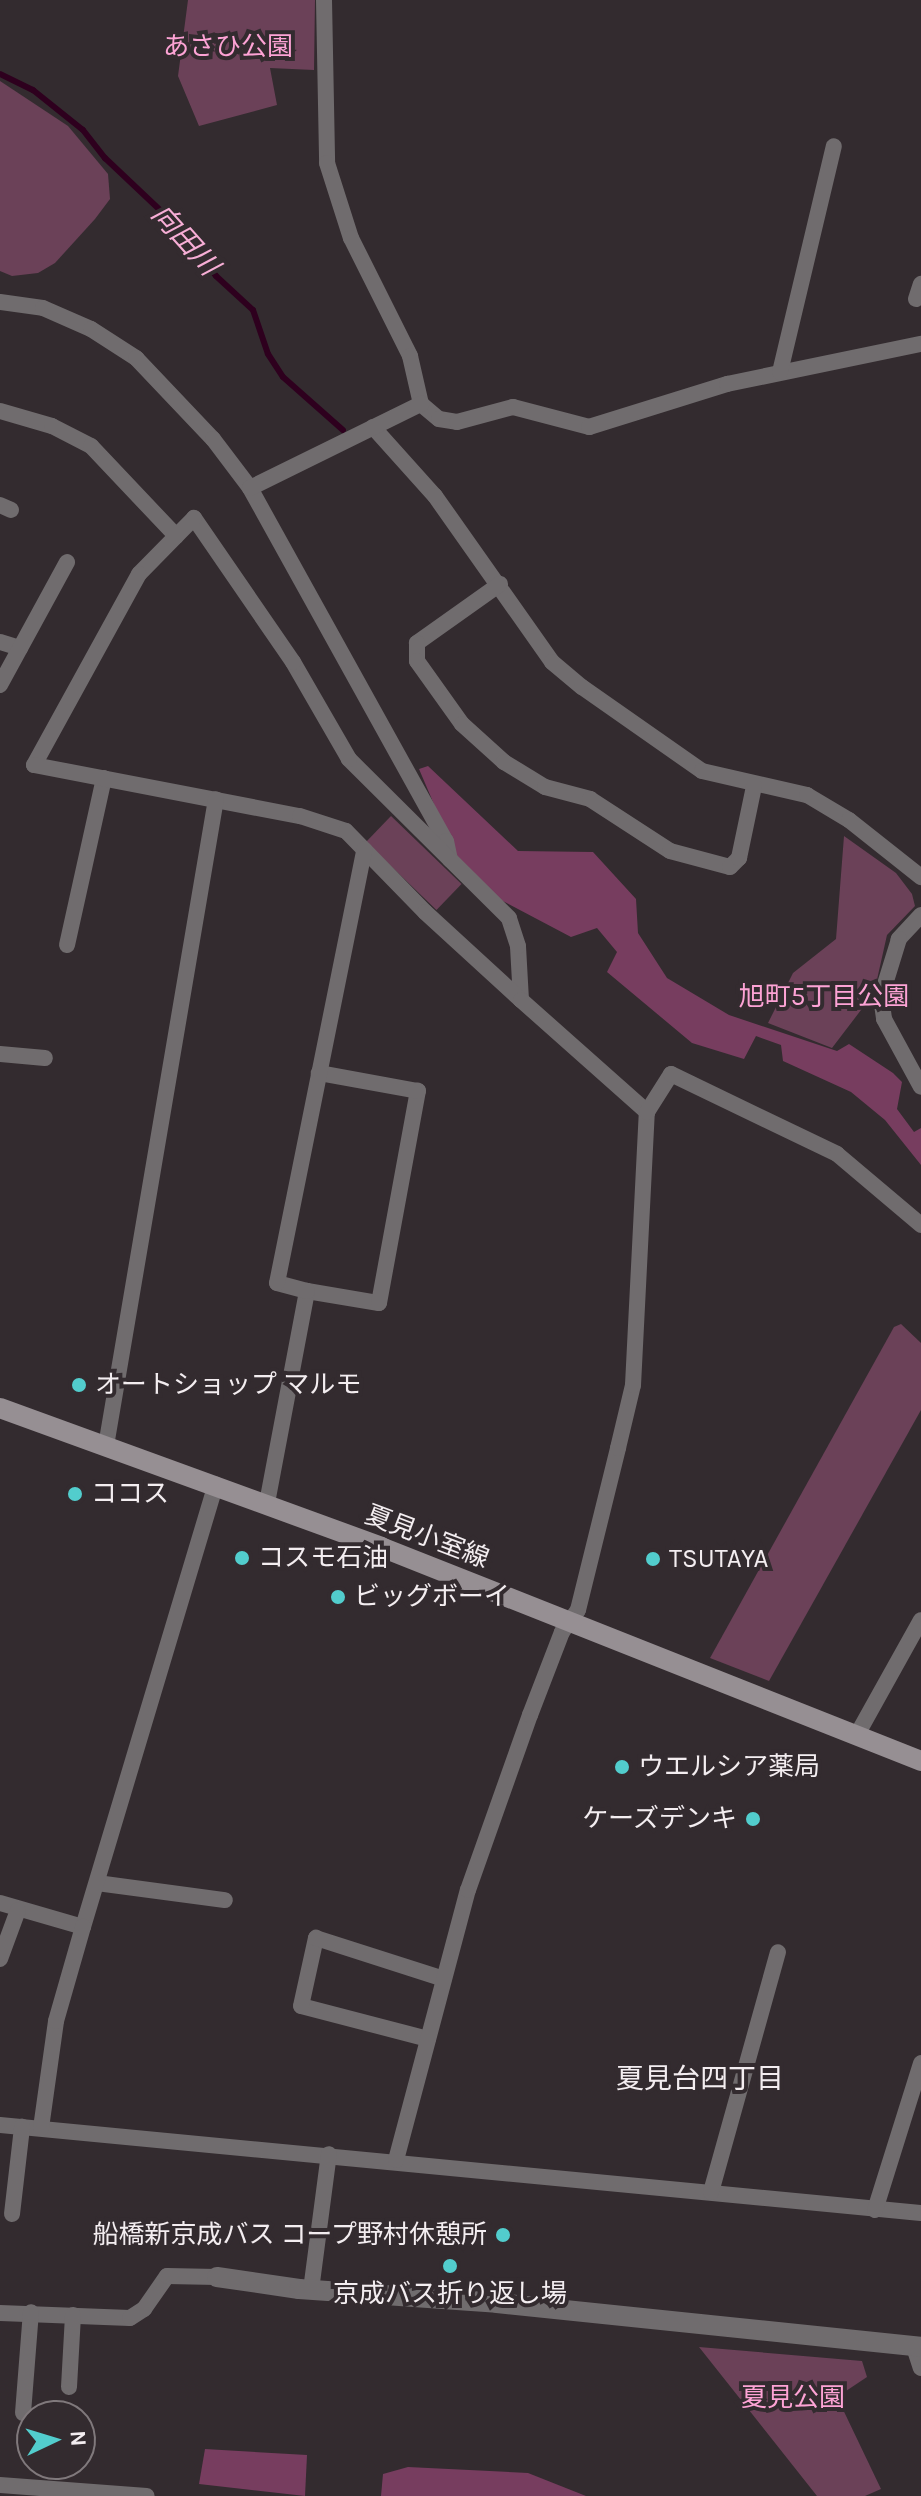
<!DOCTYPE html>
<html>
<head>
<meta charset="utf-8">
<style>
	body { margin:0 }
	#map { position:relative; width:921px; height:2496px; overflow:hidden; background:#332b2f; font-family:Karla,"Noto Sans JP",sans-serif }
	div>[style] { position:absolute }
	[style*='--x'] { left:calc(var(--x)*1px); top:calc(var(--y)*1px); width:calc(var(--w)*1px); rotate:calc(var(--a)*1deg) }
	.green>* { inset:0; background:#6b4158; transform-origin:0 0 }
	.forest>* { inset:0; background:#773d5f }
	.stream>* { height:6px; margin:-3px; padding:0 3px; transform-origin:3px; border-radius:3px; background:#2e001e }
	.minor>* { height:16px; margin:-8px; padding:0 8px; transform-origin:8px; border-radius:8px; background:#706c6e }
	.tertiary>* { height:20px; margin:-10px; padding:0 10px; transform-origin:10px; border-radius:10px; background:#706c6e }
	.secondary>* { height:20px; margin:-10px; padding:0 10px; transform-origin:10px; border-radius:10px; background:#968f93 }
	.dots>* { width:22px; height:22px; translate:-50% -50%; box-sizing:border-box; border:4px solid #332b2f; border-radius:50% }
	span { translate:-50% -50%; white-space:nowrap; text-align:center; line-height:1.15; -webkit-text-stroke:8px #332b2f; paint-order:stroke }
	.park-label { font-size:26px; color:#fda3d5 }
	.poi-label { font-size:26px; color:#f3edf0 }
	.left { translate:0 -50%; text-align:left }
	.right { translate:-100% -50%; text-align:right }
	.street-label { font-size:26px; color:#f3edf0 }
	.water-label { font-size:28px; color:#f7aed6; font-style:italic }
	.neighbourhood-label { font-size:28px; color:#f3edf0 }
	.north { position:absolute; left:16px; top:2400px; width:80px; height:80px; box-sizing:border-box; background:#332b2f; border:2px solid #80797c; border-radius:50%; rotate:86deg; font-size:22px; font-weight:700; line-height:32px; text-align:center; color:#f3edf0 }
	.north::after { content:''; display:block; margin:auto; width:28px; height:36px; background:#52cdcd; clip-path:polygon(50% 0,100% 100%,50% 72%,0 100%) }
</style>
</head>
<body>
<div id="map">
	<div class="green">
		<i style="clip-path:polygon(188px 0,315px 0,314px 70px,270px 68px,277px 105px,199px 126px,178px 76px)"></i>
		<i style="clip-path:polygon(0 81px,68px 126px,108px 174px,110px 199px,95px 219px,55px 263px,38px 273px,12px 276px,0 271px)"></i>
		<i style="left:391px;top:816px;width:98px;height:36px;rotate:44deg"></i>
		<i style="clip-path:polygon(844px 836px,896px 873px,912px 894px,915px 906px,887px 935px,874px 993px,832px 1048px,768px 1023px,793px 973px,836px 939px)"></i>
		<i style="clip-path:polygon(901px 1324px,921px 1343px,921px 1410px,769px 1681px,710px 1658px,894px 1327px)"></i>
		<i style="clip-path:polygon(699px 2347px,862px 2361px,867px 2377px,837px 2397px,881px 2489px,865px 2496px,817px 2496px)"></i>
	</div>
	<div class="forest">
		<i style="clip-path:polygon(428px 766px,518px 851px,593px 852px,636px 899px,638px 933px,667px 978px,729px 1015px,837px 1051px,849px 1044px,893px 1073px,902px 1082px,897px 1109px,914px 1132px,921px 1128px,921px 1165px,885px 1120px,851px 1092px,783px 1061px,781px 1045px,756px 1036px,744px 1059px,692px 1043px,607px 972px,617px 952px,597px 928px,571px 937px,497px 898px,456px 856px,419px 769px)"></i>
		<i style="clip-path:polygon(205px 2449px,307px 2455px,305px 2496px,199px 2484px)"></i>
		<i style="clip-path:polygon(408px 2467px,528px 2473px,586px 2496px,381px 2496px,383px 2474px)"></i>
	</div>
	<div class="stream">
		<i style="--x:0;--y:74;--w:37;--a:26"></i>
		<i style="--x:33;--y:90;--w:64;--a:38.7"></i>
		<i style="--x:83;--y:130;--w:36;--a:52"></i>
		<i style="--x:105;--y:158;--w:99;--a:43.4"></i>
		<i style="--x:177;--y:226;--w:63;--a:52"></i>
		<i style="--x:216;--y:276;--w:50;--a:42.6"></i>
		<i style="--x:253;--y:310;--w:46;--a:71.2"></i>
		<i style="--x:268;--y:354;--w:27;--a:57"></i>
		<i style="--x:283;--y:377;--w:80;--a:41.5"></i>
	</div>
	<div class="minor">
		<i style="--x:324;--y:0;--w:163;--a:88.9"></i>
		<i style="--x:327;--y:163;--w:79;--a:72.3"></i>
		<i style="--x:351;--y:238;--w:132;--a:63.4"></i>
		<i style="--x:410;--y:356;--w:49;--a:77.1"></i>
		<i style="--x:421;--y:404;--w:23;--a:40"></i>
		<i style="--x:439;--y:419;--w:18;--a:9"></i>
		<i style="--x:457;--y:422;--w:58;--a:-15"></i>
		<i style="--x:513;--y:407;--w:79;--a:14.7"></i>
		<i style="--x:589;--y:427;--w:145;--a:-17.3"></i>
		<i style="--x:727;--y:384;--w:198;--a:-11.7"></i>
		<i style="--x:916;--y:299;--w:16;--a:-72"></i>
		<i style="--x:0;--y:302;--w:43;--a:7.9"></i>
		<i style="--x:43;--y:308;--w:52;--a:23.6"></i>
		<i style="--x:91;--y:329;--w:54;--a:32.8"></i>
		<i style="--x:136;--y:358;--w:112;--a:46.5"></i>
		<i style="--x:213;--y:439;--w:61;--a:52.9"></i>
		<i style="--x:250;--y:488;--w:404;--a:61"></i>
		<i style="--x:446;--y:841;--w:19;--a:78"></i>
		<i style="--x:780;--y:372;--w:232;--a:-76.6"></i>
		<i style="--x:0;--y:411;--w:54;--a:16.1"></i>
		<i style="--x:52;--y:426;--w:44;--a:27.1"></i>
		<i style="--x:91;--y:446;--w:124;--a:46.6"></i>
		<i style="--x:373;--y:427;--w:93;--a:48.1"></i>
		<i style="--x:435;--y:496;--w:203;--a:54.8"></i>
		<i style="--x:552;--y:662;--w:39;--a:40"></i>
		<i style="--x:582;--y:687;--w:146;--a:35"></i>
		<i style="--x:702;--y:771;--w:108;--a:12.9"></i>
		<i style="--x:807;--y:795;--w:49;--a:30.8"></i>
		<i style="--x:849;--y:820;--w:92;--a:38.4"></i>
		<i style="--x:250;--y:488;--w:191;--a:-26.2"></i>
		<i style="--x:0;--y:505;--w:12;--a:24"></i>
		<i style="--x:500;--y:584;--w:102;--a:144.6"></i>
		<i style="--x:417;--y:643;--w:18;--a:90"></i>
		<i style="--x:417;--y:661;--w:77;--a:54.5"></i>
		<i style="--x:462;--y:724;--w:57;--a:42.1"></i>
		<i style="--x:504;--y:762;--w:48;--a:31.4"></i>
		<i style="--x:545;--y:787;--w:47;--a:14.9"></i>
		<i style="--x:590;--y:799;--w:95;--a:33"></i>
		<i style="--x:670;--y:851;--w:62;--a:14.9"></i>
		<i style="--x:730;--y:867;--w:13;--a:-45"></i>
		<i style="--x:739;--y:858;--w:74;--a:-78.2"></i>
		<i style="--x:0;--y:642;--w:21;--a:17"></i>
		<i style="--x:0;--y:685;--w:140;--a:-61.4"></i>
		<i style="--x:921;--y:915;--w:33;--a:133"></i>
		<i style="--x:899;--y:939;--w:61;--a:107.2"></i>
		<i style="--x:881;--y:997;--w:22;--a:82"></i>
		<i style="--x:884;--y:1019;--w:77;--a:61.4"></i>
		<i style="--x:67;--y:945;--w:171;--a:-77.5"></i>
		<i style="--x:521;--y:1000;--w:54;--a:-93.2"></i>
		<i style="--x:518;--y:946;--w:29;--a:-108"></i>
		<i style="--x:509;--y:918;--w:226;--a:-135.2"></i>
		<i style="--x:349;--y:759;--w:112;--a:-120"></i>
		<i style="--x:293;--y:662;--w:175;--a:-124.5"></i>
		<i style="--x:194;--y:518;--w:78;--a:134.5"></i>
		<i style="--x:139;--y:574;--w:218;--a:118.8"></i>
		<i style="--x:34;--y:765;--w:271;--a:10.9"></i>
		<i style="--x:300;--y:816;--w:48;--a:18.1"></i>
		<i style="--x:346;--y:831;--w:113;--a:45.7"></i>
		<i style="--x:425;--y:912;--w:130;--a:42.5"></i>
		<i style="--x:521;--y:1000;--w:169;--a:41.6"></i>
		<i style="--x:0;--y:1054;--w:45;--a:5.1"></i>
		<i style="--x:307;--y:1291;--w:73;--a:9.5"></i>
		<i style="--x:379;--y:1303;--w:216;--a:-79.6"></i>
		<i style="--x:418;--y:1091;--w:101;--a:-169.7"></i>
		<i style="--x:106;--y:1446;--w:656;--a:-80.35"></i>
		<i style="--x:267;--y:1503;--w:216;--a:-79.3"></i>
		<i style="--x:307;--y:1291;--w:31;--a:-165"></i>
		<i style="--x:277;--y:1283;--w:442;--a:-78.6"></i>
		<i style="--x:858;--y:1733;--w:129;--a:-60.9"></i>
		<i style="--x:97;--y:1883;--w:129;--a:7.6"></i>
		<i style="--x:0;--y:1903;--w:86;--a:16.1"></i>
		<i style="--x:83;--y:1927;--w:462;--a:-73.3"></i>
		<i style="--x:0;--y:1959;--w:52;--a:-69.8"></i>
		<i style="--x:428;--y:2039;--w:131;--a:-165.4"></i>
		<i style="--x:301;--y:2006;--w:70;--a:-77.6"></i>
		<i style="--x:316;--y:1938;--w:134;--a:17.8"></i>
		<i style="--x:0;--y:2125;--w:925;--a:5.46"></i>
		<i style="--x:41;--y:2128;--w:108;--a:-82"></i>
		<i style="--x:56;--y:2021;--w:98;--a:-74"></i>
		<i style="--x:396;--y:2160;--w:279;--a:-75.1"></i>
		<i style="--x:468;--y:1890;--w:186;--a:-70.5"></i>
		<i style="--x:530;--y:1715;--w:89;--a:-68.9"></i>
		<i style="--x:562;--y:1632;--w:27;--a:-54"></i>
		<i style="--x:578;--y:1610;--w:167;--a:-76.1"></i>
		<i style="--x:618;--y:1448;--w:65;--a:-76.6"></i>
		<i style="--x:633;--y:1385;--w:273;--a:-87.1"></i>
		<i style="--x:647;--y:1112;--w:45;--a:-57.7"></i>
		<i style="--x:671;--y:1074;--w:184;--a:25.7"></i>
		<i style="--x:837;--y:1154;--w:110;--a:40.2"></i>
		<i style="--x:711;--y:2192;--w:249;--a:-74.4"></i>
		<i style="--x:875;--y:2210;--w:154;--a:-72.6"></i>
		<i style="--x:12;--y:2214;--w:88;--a:-83.4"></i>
		<i style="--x:311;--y:2290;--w:137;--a:-82.5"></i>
		<i style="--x:0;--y:2313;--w:130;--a:2.2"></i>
		<i style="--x:130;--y:2318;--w:17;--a:-33"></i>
		<i style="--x:144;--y:2309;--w:40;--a:-55.1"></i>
		<i style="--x:167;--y:2276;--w:50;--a:1.1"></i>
		<i style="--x:914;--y:2347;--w:22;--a:72"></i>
		<i style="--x:69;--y:2387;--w:72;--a:-86.8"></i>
		<i style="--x:23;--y:2413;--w:101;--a:-85.5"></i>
		<i style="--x:0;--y:2485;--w:147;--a:4.3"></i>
	</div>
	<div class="tertiary">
		<i style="--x:217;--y:2277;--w:83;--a:8.3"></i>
		<i style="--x:299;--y:2289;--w:198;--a:4"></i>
		<i style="--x:497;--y:2303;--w:426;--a:5.9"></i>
	</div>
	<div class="secondary">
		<i style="--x:0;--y:1408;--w:406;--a:20"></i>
		<i style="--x:381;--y:1547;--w:581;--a:21.62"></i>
	</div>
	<div class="dots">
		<i style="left:79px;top:1385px;background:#52cdcd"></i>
		<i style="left:75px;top:1494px;background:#52cdcd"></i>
		<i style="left:242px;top:1558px;background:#52cdcd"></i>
		<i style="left:653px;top:1559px;background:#52cdcd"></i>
		<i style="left:338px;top:1597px;background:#52cdcd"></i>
		<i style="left:622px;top:1767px;background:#52cdcd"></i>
		<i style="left:753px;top:1819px;background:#52cdcd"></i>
		<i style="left:503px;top:2235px;background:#52cdcd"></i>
		<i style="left:450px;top:2266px;background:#52cdcd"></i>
	</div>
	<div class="park-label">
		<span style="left:228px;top:47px">あさひ公園</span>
		<span style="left:824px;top:997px">旭町5丁目公園</span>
		<span style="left:793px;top:2398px">夏見公園</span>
	</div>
	<div class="poi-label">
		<span class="left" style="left:95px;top:1385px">オートショップ マルモ</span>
		<span class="left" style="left:91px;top:1494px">ココス</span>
		<span class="left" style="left:258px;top:1558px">コスモ石油</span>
		<span class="left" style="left:669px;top:1559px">TSUTAYA</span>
		<span class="left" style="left:354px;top:1597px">ビッグボーイ</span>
		<span class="left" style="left:638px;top:1767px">ウエルシア薬局</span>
		<span class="right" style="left:737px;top:1819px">ケーズデンキ</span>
		<span class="right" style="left:487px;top:2235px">船橋新京成バス コープ野村休憩所</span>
		<span style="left:450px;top:2294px">京成バス折り返し場</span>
	</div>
	<div class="street-label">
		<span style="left:427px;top:1537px;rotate:21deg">夏見小室線</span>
	</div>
	<div class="water-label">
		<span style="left:185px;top:240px;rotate:48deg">向田川</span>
	</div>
	<div class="neighbourhood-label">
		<span style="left:700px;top:2079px">夏見台四丁目</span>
	</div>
	<div class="north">N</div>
</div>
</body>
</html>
